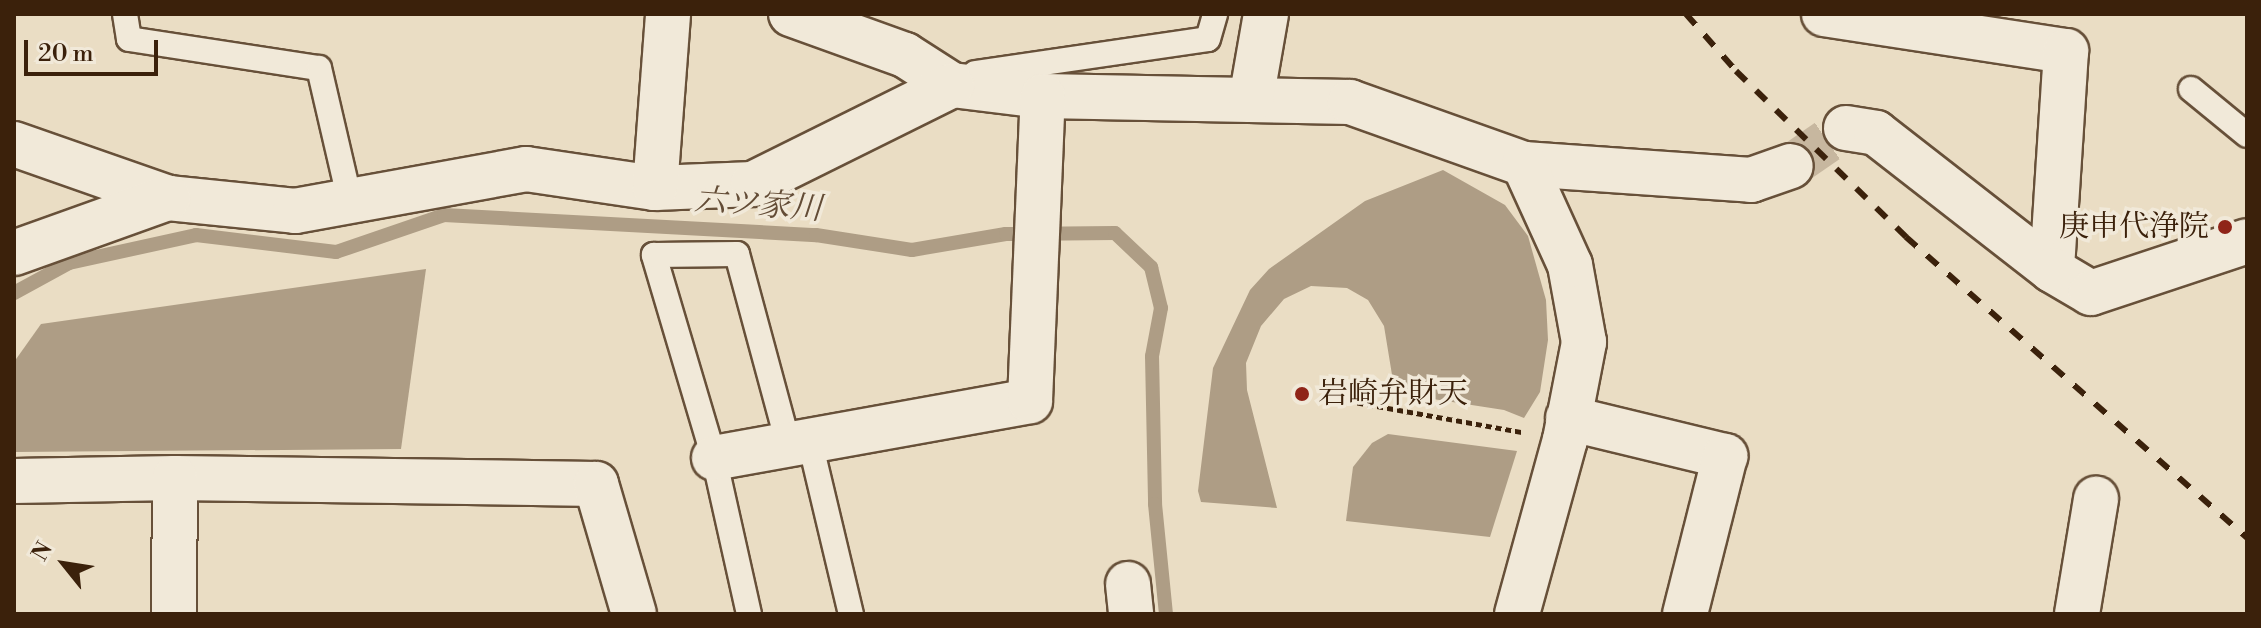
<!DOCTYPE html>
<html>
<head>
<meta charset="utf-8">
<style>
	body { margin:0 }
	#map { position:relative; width:2261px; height:628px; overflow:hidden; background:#eaddc4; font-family:"Libre Bodoni","Noto Serif JP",serif }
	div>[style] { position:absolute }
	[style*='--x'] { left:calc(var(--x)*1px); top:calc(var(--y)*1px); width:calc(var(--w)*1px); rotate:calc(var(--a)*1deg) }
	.water>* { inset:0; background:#ae9d85 }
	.stream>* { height:14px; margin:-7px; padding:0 7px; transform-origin:7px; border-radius:7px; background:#ae9d85 }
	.minor-tunnel>* { height:44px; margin-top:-22px; transform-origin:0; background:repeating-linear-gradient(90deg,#c7b79f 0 44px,transparent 0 66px) }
	.path>* { height:5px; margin-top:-2.5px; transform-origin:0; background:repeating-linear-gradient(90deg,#3b210b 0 6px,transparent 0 10px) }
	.roads { filter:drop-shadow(2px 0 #675039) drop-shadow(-2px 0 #675039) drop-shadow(0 2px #675039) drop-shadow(0 -2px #675039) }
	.service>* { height:24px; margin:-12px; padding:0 12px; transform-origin:12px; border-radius:12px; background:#f1e9d9 }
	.minor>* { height:44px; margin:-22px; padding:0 22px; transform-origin:22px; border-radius:22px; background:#f1e9d9 }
	.rail>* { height:6px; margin-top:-3px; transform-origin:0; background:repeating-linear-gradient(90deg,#3b210b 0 14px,transparent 0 28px) }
	.dots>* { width:22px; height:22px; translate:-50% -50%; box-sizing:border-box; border:4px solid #f1e9d9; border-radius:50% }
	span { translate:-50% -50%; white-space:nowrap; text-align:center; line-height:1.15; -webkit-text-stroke:7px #f1e9d9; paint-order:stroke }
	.poi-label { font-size:30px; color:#3b210b }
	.right { translate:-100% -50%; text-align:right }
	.left { translate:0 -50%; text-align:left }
	.water-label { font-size:32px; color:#634c36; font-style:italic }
	.frame { position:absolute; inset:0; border:16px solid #3b210b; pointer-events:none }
	.north { position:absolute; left:24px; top:524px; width:80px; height:80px; -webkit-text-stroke:6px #f1e9d9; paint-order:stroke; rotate:300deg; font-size:22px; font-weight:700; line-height:32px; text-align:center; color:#3b210b }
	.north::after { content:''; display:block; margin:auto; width:28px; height:36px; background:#3b210b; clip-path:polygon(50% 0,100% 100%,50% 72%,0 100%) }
	.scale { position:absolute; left:24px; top:40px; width:134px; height:36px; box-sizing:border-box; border:4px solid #3b210b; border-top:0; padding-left:10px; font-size:24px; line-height:28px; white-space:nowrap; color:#3b210b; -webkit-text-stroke:6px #f1e9d9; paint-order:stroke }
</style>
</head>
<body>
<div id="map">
	<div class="water">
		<i style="clip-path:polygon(1443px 170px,1505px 205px,1528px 236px,1546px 300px,1548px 340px,1540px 392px,1524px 418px,1504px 410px,1407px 395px,1394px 387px,1384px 326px,1368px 300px,1347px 288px,1311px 286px,1284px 299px,1261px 326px,1246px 363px,1247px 390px,1277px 508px,1201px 502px,1198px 491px,1213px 368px,1250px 290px,1269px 269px,1365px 201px)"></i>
		<i style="clip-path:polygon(426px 269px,401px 449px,14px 452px,14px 362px,41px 324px)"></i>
		<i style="clip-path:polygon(1388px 434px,1517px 451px,1490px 537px,1346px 521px,1353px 467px,1372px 443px)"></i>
	</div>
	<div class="stream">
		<i style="--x:14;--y:293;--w:63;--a:-28.6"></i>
		<i style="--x:69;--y:263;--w:130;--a:-12.4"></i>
		<i style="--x:196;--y:235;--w:141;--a:6.9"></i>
		<i style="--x:336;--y:252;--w:114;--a:-18.9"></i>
		<i style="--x:444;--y:215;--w:373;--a:3.1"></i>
		<i style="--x:816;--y:235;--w:97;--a:8.9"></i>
		<i style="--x:912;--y:250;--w:95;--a:-9.7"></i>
		<i style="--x:1006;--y:234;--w:109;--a:-0.5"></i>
		<i style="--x:1115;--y:233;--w:50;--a:43.4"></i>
		<i style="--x:1151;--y:267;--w:42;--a:76.3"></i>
		<i style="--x:1161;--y:308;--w:49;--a:100.6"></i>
		<i style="--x:1152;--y:356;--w:148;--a:88.8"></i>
		<i style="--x:1155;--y:504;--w:111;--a:84.3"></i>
	</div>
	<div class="minor-tunnel">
		<i style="--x:1791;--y:166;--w:67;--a:-34.6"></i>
	</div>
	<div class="path">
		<i style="--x:1338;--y:399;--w:187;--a:10.2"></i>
	</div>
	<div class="roads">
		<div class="service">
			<i style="--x:125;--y:14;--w:25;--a:81"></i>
			<i style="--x:129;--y:39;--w:192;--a:8.7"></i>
			<i style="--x:319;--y:68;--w:141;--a:76.9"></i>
			<i style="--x:975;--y:73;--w:235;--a:-8.3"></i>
			<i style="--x:1208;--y:39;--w:26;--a:-74"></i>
			<i style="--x:2191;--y:89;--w:72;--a:39.4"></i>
			<i style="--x:809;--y:438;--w:181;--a:76.6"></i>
			<i style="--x:749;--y:614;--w:160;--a:-102.6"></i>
			<i style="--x:714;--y:458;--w:212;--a:-106.5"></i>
			<i style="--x:654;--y:255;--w:83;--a:-0.7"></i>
			<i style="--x:737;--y:254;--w:196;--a:74.9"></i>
		</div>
		<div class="minor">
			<i style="--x:791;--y:14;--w:121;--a:19.8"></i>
			<i style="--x:905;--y:55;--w:56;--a:32.6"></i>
			<i style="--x:952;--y:85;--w:92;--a:6.9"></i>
			<i style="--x:1043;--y:96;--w:307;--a:1.1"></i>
			<i style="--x:1350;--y:102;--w:185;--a:19.6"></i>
			<i style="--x:1524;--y:164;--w:228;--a:4"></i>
			<i style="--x:1751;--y:180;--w:42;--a:-19.3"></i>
			<i style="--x:1824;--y:14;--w:245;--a:8.7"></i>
			<i style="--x:2066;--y:51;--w:219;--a:93.7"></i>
			<i style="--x:1251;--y:100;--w:87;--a:-80.1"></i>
			<i style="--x:1846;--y:128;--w:30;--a:9"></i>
			<i style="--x:1876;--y:133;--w:223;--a:37.9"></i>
			<i style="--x:2052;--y:270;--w:45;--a:30.5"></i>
			<i style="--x:2091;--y:293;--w:164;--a:-18.4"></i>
			<i style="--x:14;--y:144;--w:163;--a:19.3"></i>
			<i style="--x:168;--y:198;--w:128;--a:5.8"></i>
			<i style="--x:295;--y:211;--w:235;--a:-10.3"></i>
			<i style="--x:526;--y:169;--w:130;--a:8.4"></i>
			<i style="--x:655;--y:188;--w:98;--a:-2.3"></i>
			<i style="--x:753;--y:184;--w:222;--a:-26.4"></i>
			<i style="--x:655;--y:188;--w:174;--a:-85.7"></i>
			<i style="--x:14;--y:253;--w:164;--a:-19.7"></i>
			<i style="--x:1568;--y:418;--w:162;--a:13.6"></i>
			<i style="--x:1725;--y:456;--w:163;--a:104.2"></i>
			<i style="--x:714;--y:458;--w:321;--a:-10.2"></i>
			<i style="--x:1030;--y:401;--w:305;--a:-87.6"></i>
			<i style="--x:14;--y:481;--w:161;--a:-1.1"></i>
			<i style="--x:175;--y:478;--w:421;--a:0.8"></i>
			<i style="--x:596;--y:484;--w:135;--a:73.7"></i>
			<i style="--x:1128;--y:584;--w:30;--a:84"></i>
			<i style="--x:174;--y:614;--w:136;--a:-89.6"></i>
			<i style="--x:1517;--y:614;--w:180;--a:-74.6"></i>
			<i style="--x:1565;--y:440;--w:100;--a:-79"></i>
			<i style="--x:1584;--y:342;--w:78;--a:-100.3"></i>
			<i style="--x:1570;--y:265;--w:111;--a:-114.5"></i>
			<i style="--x:2077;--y:614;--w:117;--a:-80.6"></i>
		</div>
	</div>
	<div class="rail">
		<i style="--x:1686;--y:14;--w:76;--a:48.7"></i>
		<i style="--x:1736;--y:71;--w:238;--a:44.3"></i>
		<i style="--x:1906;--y:237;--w:455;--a:41.4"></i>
	</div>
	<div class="dots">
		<i style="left:2225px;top:227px;background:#8f2418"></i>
		<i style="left:1302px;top:394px;background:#8f2418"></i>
	</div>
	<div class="poi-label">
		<span class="right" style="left:2209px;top:227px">庚申代浄院</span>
		<span class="left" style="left:1318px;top:394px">岩崎弁財天</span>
	</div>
	<div class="water-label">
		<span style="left:758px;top:205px;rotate:4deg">六ツ家川</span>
	</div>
	<div class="frame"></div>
	<div class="north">N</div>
	<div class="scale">20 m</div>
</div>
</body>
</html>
